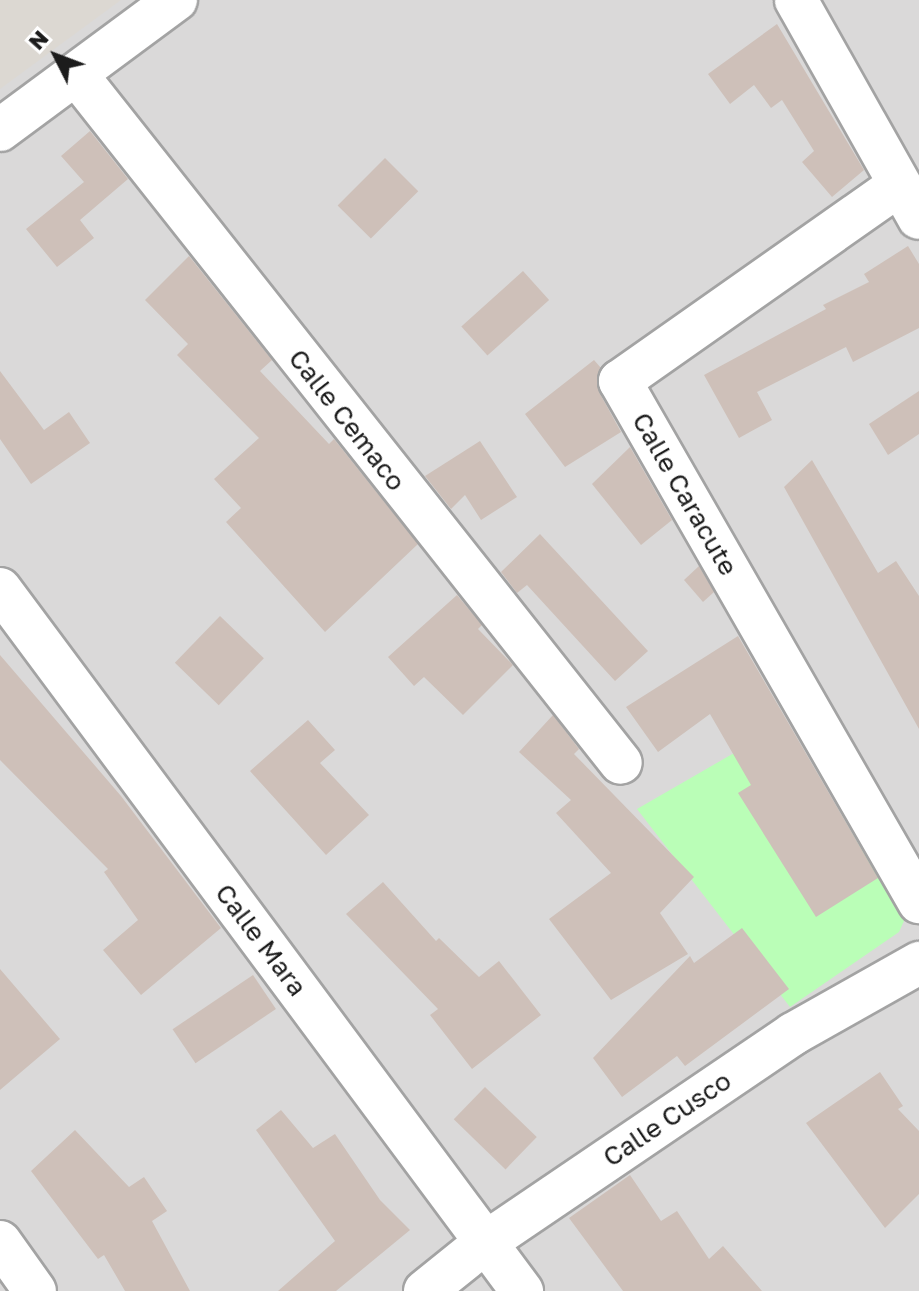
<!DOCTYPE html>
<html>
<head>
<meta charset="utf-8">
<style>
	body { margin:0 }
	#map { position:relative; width:919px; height:1291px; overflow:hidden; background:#eee8e0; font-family:"Golos Text",sans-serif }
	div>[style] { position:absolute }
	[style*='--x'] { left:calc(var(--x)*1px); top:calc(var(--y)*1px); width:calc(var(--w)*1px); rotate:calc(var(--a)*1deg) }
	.residential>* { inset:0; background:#dad9d9; transform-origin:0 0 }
	.airport>* { inset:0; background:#dcd8d2 }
	.park>* { inset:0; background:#bafeb7 }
	.building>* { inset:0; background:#cec0b9; transform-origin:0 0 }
	.roads { filter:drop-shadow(2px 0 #a3a3a3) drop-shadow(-2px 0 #a3a3a3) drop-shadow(0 2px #a3a3a3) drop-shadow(0 -2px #a3a3a3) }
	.minor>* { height:42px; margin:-21px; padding:0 21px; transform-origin:21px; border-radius:21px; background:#fff }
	span { translate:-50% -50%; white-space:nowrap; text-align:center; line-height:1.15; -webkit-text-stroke:7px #fff; paint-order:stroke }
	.street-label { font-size:26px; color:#1c1c1c }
	.north { position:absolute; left:16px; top:16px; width:80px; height:80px; -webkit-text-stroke:6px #fff; paint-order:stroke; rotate:312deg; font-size:22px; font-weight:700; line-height:32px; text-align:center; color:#1c1c1c }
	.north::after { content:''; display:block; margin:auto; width:28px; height:36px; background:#1c1c1c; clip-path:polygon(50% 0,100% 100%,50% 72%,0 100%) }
</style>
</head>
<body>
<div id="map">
	<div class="residential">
		<i style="left:0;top:0;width:919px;height:1291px"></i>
	</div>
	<div class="airport">
		<i style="clip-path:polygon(0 0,121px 0,0 89px)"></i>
	</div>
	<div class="park">
		<i style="clip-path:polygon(786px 723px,904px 921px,899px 932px,790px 1007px,637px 809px)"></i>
	</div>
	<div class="building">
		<i style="clip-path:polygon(777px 24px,864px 170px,832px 197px,802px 162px,814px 151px,782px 100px,771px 108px,754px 85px,730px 104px,708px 74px)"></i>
		<i style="clip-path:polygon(90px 131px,128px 179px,80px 220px,94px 238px,57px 267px,26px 229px,84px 182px,61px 156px)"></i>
		<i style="left:385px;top:158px;width:47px;height:67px;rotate:45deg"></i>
		<i style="clip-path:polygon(908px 246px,919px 264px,919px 328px,853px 362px,846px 347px,757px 392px,772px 420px,739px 438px,704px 375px,826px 309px,823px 305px,869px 282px,864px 274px)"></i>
		<i style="clip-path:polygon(189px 256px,272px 360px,260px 371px,329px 444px,334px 439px,418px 544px,325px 632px,226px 522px,241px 508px,214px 479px,259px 438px,177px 355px,188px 344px,145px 300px)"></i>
		<i style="left:523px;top:271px;width:39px;height:83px;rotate:48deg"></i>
		<i style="clip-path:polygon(594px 360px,601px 368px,599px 392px,621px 432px,565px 467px,525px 414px)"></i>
		<i style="clip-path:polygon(0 371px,44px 430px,69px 412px,90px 443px,31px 484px,0 439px)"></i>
		<i style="clip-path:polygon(919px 391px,919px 434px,888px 455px,869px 424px)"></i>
		<i style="clip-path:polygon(480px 441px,517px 497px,481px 520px,465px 495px,451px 509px,425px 476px)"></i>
		<i style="clip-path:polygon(630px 447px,672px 520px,641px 545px,592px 484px)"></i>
		<i style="clip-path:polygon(812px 460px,878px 573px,896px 561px,919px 596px,919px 729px,784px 487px)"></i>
		<i style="clip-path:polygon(540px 534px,648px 651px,615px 681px,527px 585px,517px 593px,501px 572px)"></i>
		<i style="clip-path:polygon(699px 566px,714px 592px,703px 602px,684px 580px)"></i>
		<i style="clip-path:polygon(457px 595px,482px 625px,478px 629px,513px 665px,463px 715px,424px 677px,414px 686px,388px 657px)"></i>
		<i style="left:220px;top:616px;width:61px;height:65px;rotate:44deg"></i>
		<i style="clip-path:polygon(738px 636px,878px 878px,816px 917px,738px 793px,751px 785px,710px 714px,658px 752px,626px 707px)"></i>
		<i style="clip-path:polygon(0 655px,121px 796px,221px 928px,141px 995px,103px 950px,138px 920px,104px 872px,108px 869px,0 760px)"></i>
		<i style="clip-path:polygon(553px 715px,579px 749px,574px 754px,694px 877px,660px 913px,688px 954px,611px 1000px,549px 919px,611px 873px,556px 813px,571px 800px,519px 752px)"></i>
		<i style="clip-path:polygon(308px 720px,335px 750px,320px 763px,369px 815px,326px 855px,250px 771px)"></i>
		<i style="clip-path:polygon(383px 882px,436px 941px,439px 938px,479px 977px,499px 961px,541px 1015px,472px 1069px,430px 1015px,438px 1009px,346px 914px)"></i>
		<i style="clip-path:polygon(742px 928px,789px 989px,685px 1066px,677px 1056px,622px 1097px,593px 1058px,690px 956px,694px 963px)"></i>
		<i style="clip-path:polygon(0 969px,60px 1039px,0 1090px)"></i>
		<i style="left:253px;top:975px;width:41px;height:97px;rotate:56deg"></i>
		<i style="clip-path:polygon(880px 1072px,903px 1106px,898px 1109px,919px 1131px,919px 1194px,885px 1228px,806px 1123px)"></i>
		<i style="left:485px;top:1087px;width:72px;height:45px;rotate:44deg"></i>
		<i style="clip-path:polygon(281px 1110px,313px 1148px,335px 1134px,380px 1200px,410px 1230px,336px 1291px,278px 1291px,335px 1241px,256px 1130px)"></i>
		<i style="clip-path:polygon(75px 1130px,129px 1187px,144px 1177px,167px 1211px,152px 1221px,190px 1291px,125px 1291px,104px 1255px,98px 1259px,31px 1171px)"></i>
		<i style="clip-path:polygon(630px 1175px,661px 1221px,677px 1211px,709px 1259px,723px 1246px,762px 1291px,623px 1291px,569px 1218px)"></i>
	</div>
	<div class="roads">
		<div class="minor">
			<i style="--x:796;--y:0;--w:250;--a:60.6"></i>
			<i style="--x:76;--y:74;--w:878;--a:51.66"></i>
			<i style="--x:0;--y:130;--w:219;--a:-36.5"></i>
			<i style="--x:899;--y:185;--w:341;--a:144.9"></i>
			<i style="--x:620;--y:381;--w:601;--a:60.15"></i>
			<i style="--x:0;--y:589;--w:875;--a:53.37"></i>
			<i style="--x:0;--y:1242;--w:60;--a:54.5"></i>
			<i style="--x:425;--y:1291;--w:78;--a:-38.8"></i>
			<i style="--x:486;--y:1242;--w:371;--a:-34.1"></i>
			<i style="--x:793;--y:1034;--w:145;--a:-29.4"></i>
		</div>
	</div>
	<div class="street-label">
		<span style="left:347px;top:420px;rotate:52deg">Calle Cemaco</span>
		<span style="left:685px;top:494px;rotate:60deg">Calle Caracute</span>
		<span style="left:261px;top:940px;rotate:53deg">Calle Mara</span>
		<span style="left:667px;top:1119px;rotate:-34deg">Calle Cusco</span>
	</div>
	<div class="north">N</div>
</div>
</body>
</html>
